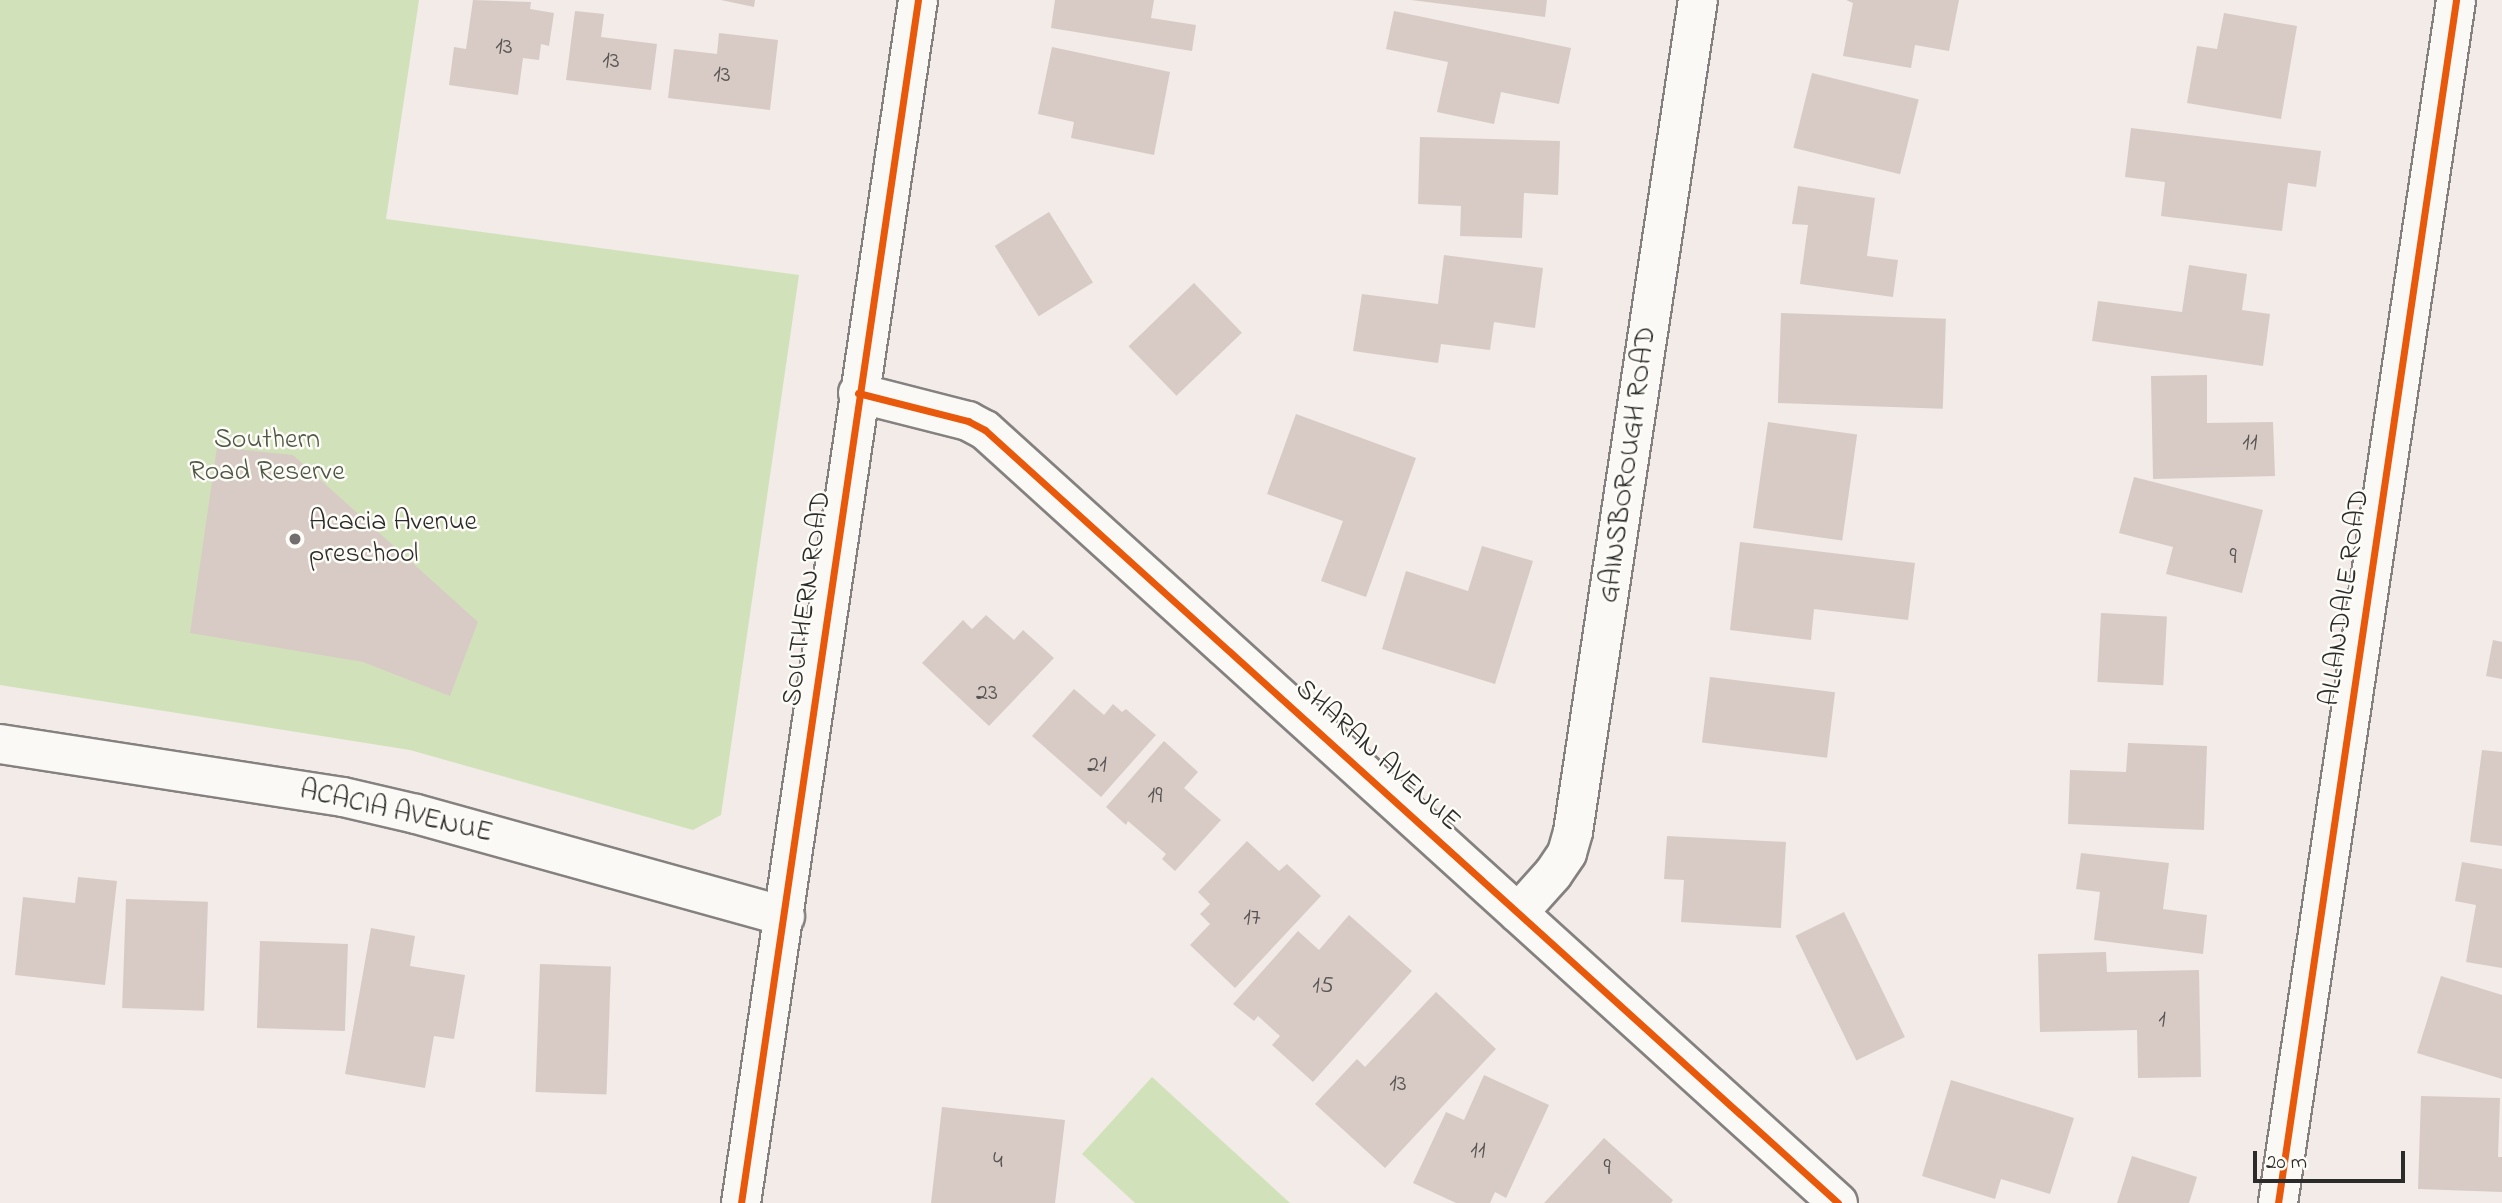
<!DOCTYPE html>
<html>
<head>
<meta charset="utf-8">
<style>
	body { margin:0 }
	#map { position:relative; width:2502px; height:1203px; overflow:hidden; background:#f2ebe7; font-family:"Indie Flower",sans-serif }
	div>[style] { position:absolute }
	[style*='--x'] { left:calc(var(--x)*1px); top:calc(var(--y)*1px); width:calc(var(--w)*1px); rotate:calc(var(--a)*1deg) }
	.green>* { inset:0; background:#d1e2ba }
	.building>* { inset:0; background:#d8cbc5; transform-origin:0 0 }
	.roads { filter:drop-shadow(2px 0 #858180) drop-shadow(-2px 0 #858180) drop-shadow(0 2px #858180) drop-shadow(0 -2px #858180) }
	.minor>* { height:38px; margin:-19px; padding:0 19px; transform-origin:19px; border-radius:19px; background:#faf9f6 }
	.cycleway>* { height:7px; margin:-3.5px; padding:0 3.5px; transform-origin:3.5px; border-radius:3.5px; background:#e8590c }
	.dots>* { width:19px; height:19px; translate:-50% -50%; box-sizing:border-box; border:4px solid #fdfcf7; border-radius:50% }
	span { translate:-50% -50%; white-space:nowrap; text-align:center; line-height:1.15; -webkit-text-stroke:5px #fdfcf7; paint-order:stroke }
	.number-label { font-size:24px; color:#565352 }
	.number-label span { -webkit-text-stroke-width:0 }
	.park-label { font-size:28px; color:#4e5746 }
	.street-label { font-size:28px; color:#2b2b2b }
	.poi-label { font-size:28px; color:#2b2b2b }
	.left { translate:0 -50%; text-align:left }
	.scale { position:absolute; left:2253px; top:1151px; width:152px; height:32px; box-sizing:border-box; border:4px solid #2b2b2b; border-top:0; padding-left:9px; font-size:21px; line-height:24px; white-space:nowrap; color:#2b2b2b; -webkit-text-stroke:5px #fdfcf7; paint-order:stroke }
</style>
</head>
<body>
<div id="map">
	<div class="green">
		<i style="clip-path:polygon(0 0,419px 0,386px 219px,799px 275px,721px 815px,693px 830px,410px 750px,0 685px)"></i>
		<i style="clip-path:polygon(1152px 1077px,1290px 1203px,1135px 1203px,1082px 1154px)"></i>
	</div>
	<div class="building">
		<i style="clip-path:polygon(473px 0,531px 2px,530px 9px,554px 13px,549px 46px,541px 44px,539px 60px,523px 58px,518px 95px,449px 85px,454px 47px,466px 49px)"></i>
		<i style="clip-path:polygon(721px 0,755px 0,754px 7px)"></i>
		<i style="clip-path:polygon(1055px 0,1154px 0,1151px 18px,1196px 25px,1192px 51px,1051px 28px)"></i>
		<i style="clip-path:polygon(1411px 0,1547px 0,1545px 17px)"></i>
		<i style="clip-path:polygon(1846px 0,1959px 0,1949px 51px,1915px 45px,1911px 68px,1843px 56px,1853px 3px)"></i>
		<i style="clip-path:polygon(575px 11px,604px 14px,601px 37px,657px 44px,651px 90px,566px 80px)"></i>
		<i style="clip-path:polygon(1394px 11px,1571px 48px,1559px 104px,1501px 92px,1494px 124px,1437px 112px,1448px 62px,1386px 49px)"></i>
		<i style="clip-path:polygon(2224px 13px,2297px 26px,2281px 119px,2187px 103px,2197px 46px,2217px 49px)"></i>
		<i style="clip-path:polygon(719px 33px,778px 40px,770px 110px,668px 98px,674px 49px,717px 54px)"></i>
		<i style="clip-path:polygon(1052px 47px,1170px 72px,1154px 155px,1071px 138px,1074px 122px,1038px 114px)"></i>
		<i style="left:1812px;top:73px;width:110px;height:77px;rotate:14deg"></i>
		<i style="clip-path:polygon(2131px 128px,2321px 151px,2316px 187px,2288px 183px,2282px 231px,2161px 216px,2165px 182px,2125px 177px)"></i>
		<i style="clip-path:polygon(1420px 137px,1560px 141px,1558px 195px,1524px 193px,1522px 238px,1460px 236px,1461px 206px,1418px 204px)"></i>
		<i style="clip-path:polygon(1798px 186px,1875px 198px,1867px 256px,1898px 260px,1893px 297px,1800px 284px,1808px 225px,1792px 224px)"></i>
		<i style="left:1049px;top:212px;width:83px;height:64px;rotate:58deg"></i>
		<i style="clip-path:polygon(1444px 255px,1543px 268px,1535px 328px,1494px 322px,1490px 350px,1441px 344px,1438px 363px,1353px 351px,1362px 294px,1438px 304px)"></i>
		<i style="clip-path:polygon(2189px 265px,2247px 274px,2242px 310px,2270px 314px,2263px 366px,2092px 341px,2098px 301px,2182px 312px)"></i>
		<i style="left:1194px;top:283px;width:69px;height:91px;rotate:46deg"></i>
		<i style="left:1781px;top:313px;width:165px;height:90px;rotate:2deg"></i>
		<i style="clip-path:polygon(2207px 375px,2207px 423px,2273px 422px,2275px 476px,2153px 479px,2151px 376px)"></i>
		<i style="clip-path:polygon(1296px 414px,1416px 458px,1366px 597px,1321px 581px,1343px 521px,1267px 494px)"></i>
		<i style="left:1768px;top:422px;width:90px;height:107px;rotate:8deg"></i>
		<i style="clip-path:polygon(217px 447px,293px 455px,478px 622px,450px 696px,363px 662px,190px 633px)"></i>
		<i style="clip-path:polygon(2134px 477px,2263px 510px,2242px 593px,2166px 574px,2173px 547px,2119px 533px)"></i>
		<i style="clip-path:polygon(1740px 542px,1915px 563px,1908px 620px,1814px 609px,1811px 640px,1730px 630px)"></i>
		<i style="clip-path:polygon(1482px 546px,1533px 561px,1495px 684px,1382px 649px,1406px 571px,1468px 591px)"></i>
		<i style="left:2101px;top:613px;width:66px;height:69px;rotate:3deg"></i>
		<i style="clip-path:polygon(986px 615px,1014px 640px,1023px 630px,1054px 658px,989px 726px,922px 663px,963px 620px,972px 629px)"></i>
		<i style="clip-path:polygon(2493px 640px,2502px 642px,2502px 679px,2486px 676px)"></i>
		<i style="left:1710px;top:677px;width:126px;height:66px;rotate:7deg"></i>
		<i style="clip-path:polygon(1074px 689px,1104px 715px,1113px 704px,1122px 712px,1126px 709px,1156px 735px,1101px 797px,1032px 736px)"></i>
		<i style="clip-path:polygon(1164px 741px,1198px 772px,1184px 788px,1221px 820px,1175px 871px,1162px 859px,1166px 854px,1128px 821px,1126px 825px,1106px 807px)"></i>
		<i style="clip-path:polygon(2128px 743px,2207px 746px,2204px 830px,2068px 824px,2070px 770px,2126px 772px)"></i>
		<i style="clip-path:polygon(2482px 750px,2502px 752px,2502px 846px,2470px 842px)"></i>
		<i style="clip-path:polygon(1667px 836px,1786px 842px,1781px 928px,1681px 922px,1684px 880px,1664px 879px)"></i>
		<i style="clip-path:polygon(1247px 841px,1279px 871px,1287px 864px,1321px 896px,1235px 988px,1190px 945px,1210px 924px,1200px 914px,1210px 904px,1198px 892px)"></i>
		<i style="clip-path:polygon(2081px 853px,2169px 863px,2163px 909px,2207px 915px,2203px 954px,2094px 940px,2100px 892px,2076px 889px)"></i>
		<i style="clip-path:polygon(2462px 862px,2502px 869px,2502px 968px,2466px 962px,2476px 905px,2455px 901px)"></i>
		<i style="clip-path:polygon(78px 877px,117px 881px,105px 985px,15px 975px,23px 897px,75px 903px)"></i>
		<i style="left:126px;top:899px;width:82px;height:109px;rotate:2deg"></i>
		<i style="left:1844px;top:912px;width:139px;height:54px;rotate:64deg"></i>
		<i style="clip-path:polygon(1349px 915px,1412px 971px,1313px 1082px,1272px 1045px,1280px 1036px,1258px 1016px,1254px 1021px,1233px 1004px,1298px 931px,1319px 950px)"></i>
		<i style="clip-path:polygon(371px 928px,415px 936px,410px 966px,465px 975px,454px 1039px,434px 1036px,425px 1088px,345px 1074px)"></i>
		<i style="left:260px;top:941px;width:88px;height:87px;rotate:2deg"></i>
		<i style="clip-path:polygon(2106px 952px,2107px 972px,2199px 970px,2201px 1077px,2138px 1078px,2137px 1030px,2040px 1032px,2038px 954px)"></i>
		<i style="left:540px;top:964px;width:71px;height:128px;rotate:2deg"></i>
		<i style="clip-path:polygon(2441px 976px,2502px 995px,2502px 1079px,2417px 1053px)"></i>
		<i style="clip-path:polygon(1436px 992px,1496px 1049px,1385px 1168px,1315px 1104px,1357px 1059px,1365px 1067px)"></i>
		<i style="clip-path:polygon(1484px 1075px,1549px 1105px,1506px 1198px,1495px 1192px,1490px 1203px,1456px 1203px,1413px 1183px,1446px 1112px,1464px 1120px)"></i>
		<i style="clip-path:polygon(1951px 1080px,2074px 1118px,2050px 1194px,2001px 1179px,1995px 1199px,1922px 1176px)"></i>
		<i style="clip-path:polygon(2421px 1096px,2500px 1098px,2498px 1157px,2502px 1157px,2502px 1192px,2418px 1189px)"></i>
		<i style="clip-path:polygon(942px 1107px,1065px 1120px,1055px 1203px,931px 1203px)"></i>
		<i style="clip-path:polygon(1604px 1138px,1673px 1200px,1671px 1203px,1544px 1203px)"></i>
		<i style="clip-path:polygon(2132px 1156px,2197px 1177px,2189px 1203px,2117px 1203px)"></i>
	</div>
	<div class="roads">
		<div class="minor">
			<i style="--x:858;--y:393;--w:114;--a:14.3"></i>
			<i style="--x:968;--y:421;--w:19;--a:28"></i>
			<i style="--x:985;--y:430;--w:1151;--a:42.18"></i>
			<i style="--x:0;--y:744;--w:347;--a:8.8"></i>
			<i style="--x:343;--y:797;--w:75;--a:13.1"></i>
			<i style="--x:416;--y:814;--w:383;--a:15.5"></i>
			<i style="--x:1518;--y:913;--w:52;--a:-48.1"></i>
			<i style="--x:1553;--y:874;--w:25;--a:-56"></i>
			<i style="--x:1567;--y:853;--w:22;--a:-74"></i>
			<i style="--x:1573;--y:832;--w:841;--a:-81.46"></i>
			<i style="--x:741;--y:1203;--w:1216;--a:-81.63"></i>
			<i style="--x:2278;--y:1203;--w:1216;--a:-81.58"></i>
		</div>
	</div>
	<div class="cycleway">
		<i style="--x:858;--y:393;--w:114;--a:14.3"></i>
		<i style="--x:968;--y:421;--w:19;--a:28"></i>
		<i style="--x:985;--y:430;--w:1151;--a:42.18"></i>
		<i style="--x:741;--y:1203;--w:1216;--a:-81.63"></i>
		<i style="--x:2278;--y:1203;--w:1216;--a:-81.58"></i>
	</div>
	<div class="dots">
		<i style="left:295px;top:539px;background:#716e6d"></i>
	</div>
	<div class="number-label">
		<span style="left:504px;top:48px">13</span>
		<span style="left:611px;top:62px">13</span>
		<span style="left:722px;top:76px">13</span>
		<span style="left:2250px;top:444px">11</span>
		<span style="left:2233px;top:558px">9</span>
		<span style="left:987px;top:694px">23</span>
		<span style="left:1097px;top:766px">21</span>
		<span style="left:1155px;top:797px">19</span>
		<span style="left:1252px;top:919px">17</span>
		<span style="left:1323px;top:987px">15</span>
		<span style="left:2162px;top:1021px">1</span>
		<span style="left:1398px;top:1085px">13</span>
		<span style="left:1478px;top:1152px">11</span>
		<span style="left:998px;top:1162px">4</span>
		<span style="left:1607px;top:1169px">9</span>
	</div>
	<div class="park-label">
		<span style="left:267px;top:457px">Southern<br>Road Reserve</span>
	</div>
	<div class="street-label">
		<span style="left:1629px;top:465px;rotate:-82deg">GAINSBOROUGH ROAD</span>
		<span style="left:2346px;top:598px;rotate:-82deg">ALLANDALE ROAD</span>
		<span style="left:808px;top:599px;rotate:-82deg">SOUTHERN ROAD</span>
		<span style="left:1377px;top:756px;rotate:42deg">SHARAN AVENUE</span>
		<span style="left:396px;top:813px;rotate:13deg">ACACIA AVENUE</span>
	</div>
	<div class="poi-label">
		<span class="left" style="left:309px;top:539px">Acacia Avenue<br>preschool</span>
	</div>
	<div class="scale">20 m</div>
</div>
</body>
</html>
